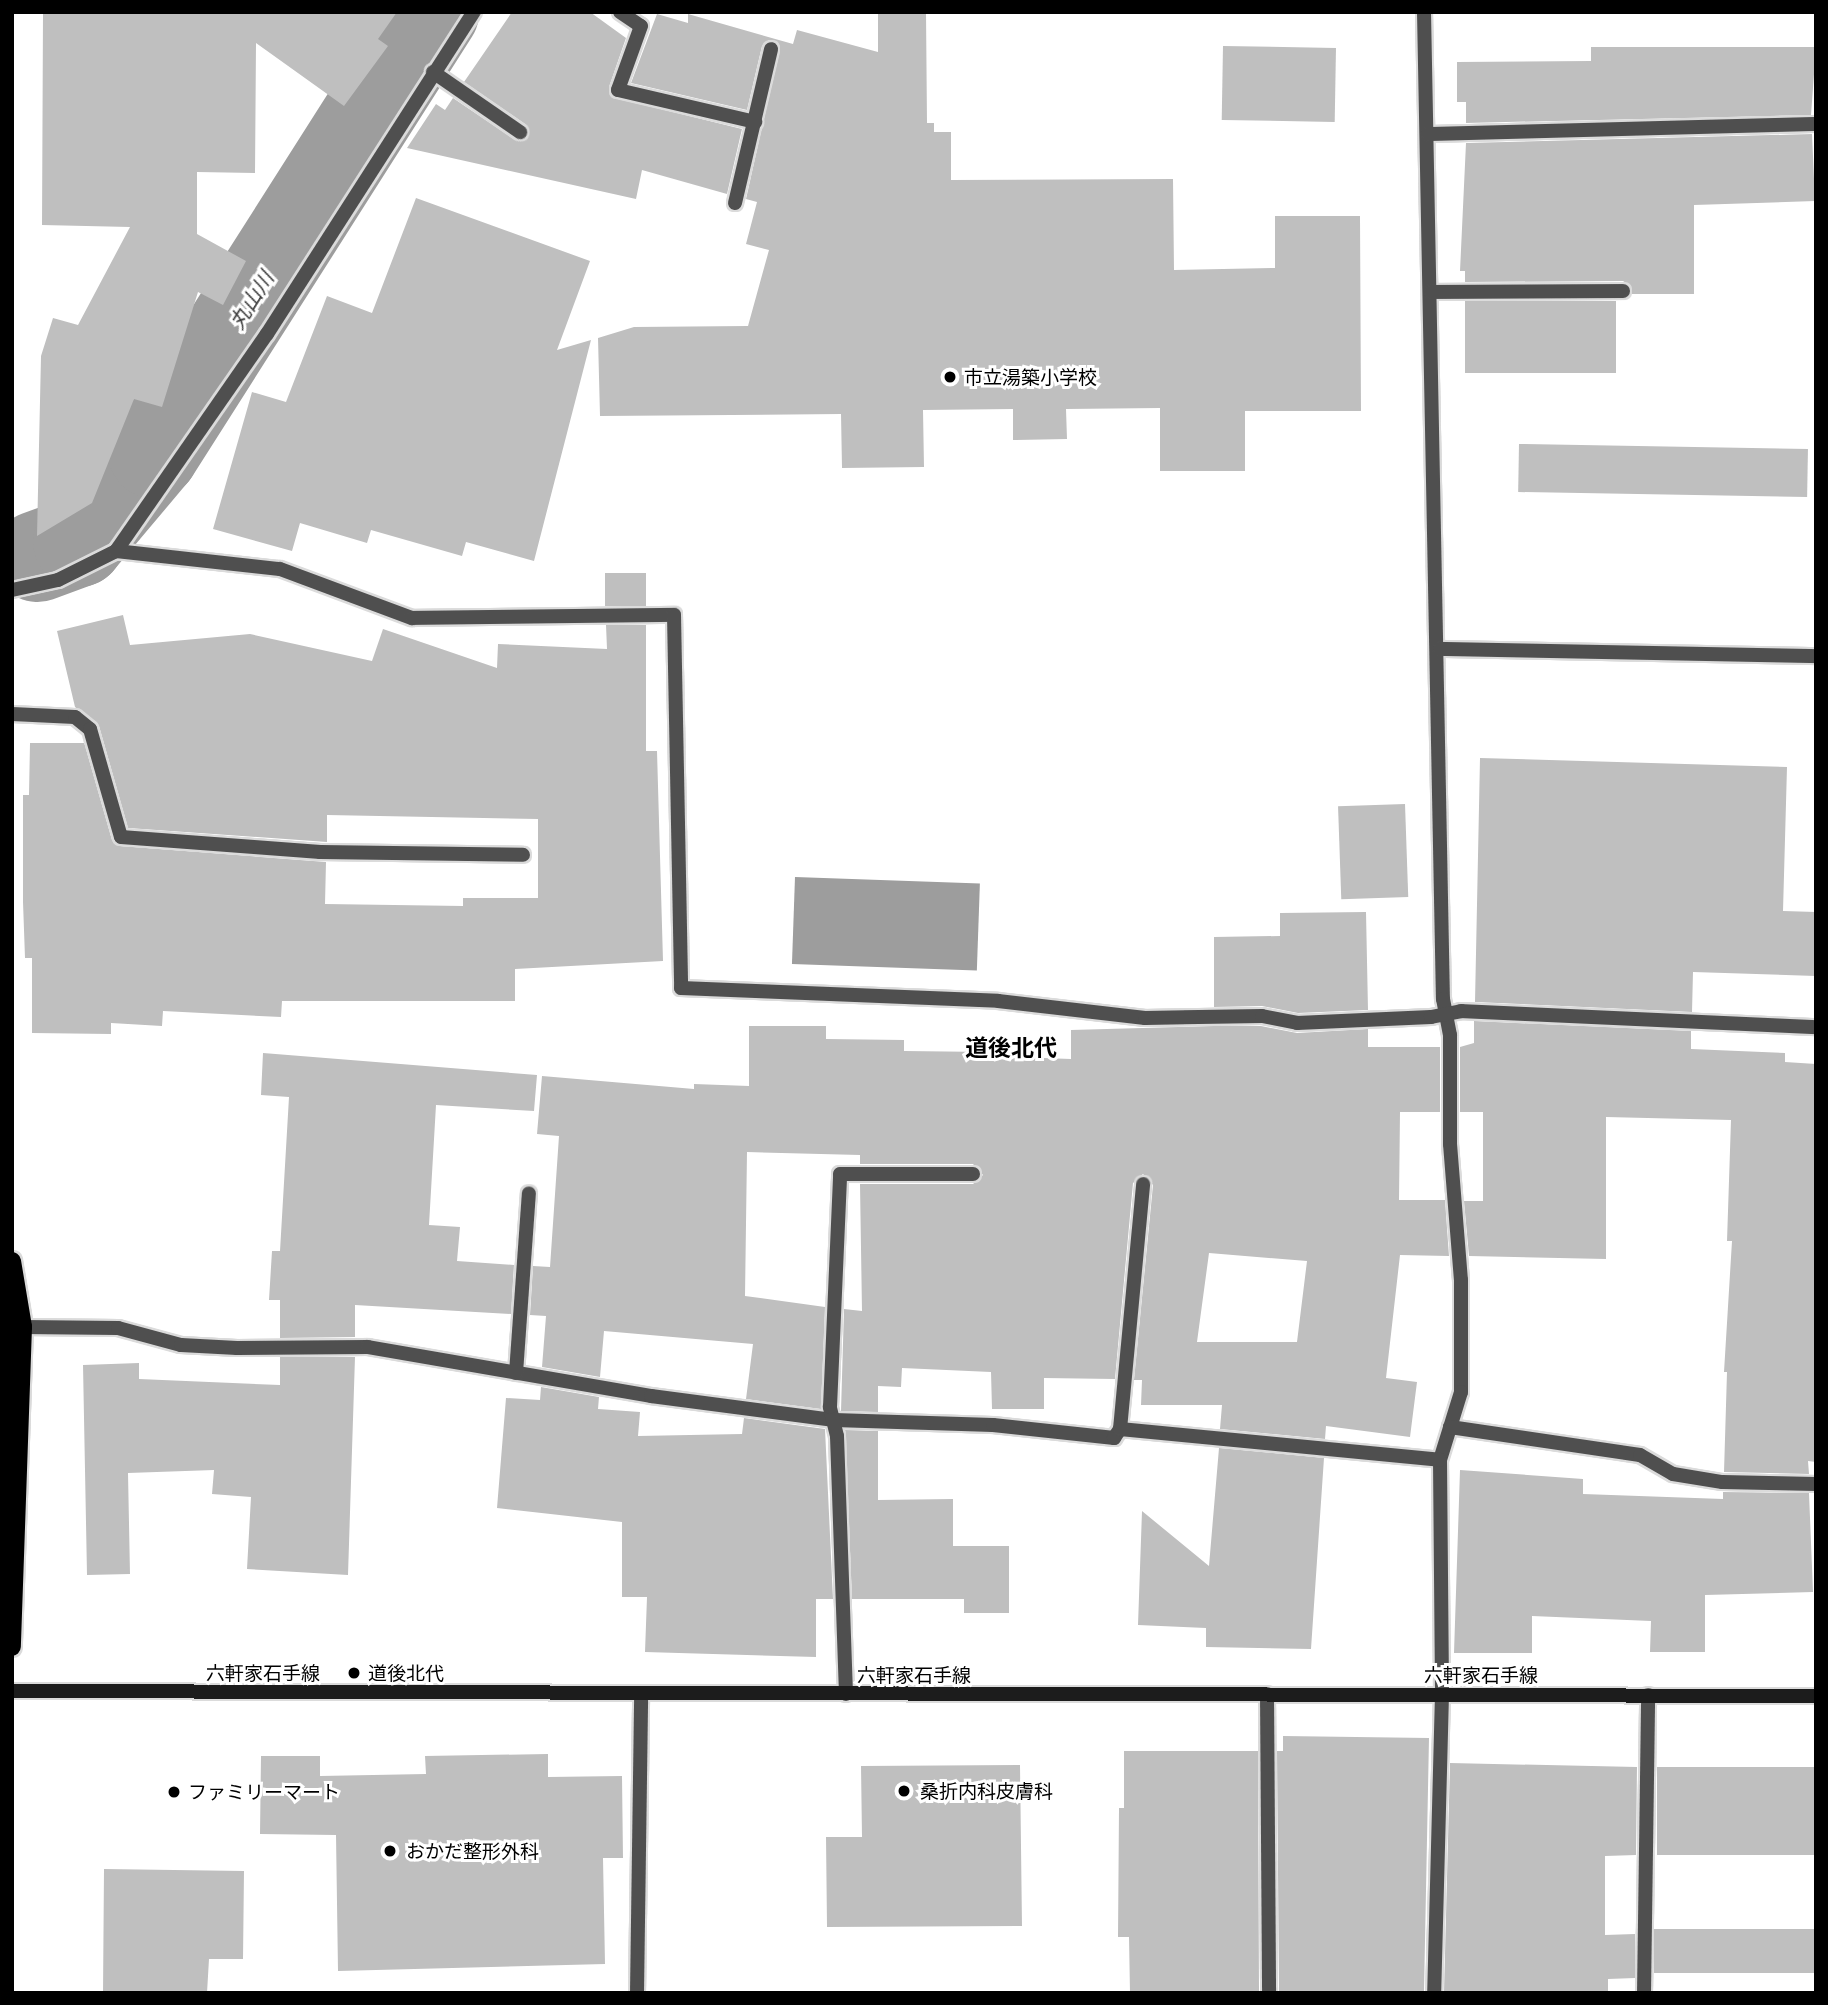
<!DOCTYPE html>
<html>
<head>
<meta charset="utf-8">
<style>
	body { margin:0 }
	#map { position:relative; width:1828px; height:2005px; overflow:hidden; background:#fff; font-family:Barlow,"Noto Sans JP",sans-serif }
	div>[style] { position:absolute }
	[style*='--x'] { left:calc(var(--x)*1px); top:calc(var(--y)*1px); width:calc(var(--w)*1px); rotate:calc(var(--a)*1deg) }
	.water>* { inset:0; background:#9d9d9d; transform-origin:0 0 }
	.river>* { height:91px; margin:-45.5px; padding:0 45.5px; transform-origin:45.5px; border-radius:45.5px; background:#9d9d9d }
	.building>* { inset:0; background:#bfbfbf; transform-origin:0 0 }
	.roads { filter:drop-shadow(2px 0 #dbdbdb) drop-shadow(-2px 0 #dbdbdb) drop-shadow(0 2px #dbdbdb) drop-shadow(0 -2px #dbdbdb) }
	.minor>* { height:14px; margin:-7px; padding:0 7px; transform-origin:7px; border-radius:7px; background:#4f4f4f }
	.secondary>* { height:14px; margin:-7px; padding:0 7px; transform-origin:7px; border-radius:7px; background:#1c1c1c }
	.primary>* { height:18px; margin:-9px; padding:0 9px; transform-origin:9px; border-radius:9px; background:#000 }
	.dots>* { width:19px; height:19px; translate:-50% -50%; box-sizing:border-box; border:4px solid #fff; border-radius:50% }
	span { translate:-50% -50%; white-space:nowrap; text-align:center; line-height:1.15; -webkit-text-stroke:6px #fff; paint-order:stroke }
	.poi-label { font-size:19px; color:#000 }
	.left { translate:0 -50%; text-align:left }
	.street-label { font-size:19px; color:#000 }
	.water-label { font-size:21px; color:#3e3e3e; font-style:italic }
	.quarter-label { font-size:23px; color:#000; font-weight:700 }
	.frame { position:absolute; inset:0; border:14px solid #000; pointer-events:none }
</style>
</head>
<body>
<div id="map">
	<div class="water">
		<i style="left:795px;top:877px;width:185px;height:87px;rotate:2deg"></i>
	</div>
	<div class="river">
		<i style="--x:37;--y:556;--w:44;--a:-20.1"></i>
		<i style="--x:78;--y:541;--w:116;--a:-49.9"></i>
		<i style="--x:153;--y:452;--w:522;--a:-57.53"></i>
	</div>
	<div class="building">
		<i style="clip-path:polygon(43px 12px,397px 12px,378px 39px,388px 46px,344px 106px,256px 43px,255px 173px,197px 172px,197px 234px,246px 261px,223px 305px,198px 292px,162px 407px,134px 399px,92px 503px,37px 536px,41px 356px,53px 318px,78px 325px,130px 227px,42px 225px)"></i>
		<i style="clip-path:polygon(512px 12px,590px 12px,626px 38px,609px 87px,612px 97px,742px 129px,727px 194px,642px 170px,636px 199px,407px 148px,436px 104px,445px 110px,453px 98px,515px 140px,527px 138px,525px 124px,464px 82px)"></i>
		<i style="clip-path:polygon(878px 12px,926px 12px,927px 123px,934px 123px,934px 132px,951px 132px,951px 180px,1173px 179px,1174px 270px,1275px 268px,1275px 216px,1360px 216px,1361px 411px,1245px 411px,1245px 471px,1160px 471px,1160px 408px,1066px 409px,1067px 439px,1013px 440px,1013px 409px,923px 410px,924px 467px,842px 468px,841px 414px,600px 416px,598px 338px,634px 327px,748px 326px,769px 250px,746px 244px,757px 202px,746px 199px,780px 46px,769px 40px,762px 46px,747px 110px,631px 83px,657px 14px,688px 23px,688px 14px,793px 44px,797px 30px,878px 52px)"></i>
		<i style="left:1223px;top:46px;width:113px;height:74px;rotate:1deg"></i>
		<i style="clip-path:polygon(1591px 47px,1816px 47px,1811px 115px,1466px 123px,1466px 102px,1457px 102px,1457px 62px,1591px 61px)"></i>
		<i style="clip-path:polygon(1812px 134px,1815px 201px,1694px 205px,1694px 294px,1632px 294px,1631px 286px,1623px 281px,1465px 282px,1465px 271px,1460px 271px,1466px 143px)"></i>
		<i style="clip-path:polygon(416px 198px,590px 261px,557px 350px,591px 340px,534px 561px,466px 542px,462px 556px,371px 530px,367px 543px,300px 523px,292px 551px,213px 529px,252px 392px,286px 402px,327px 296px,372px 313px)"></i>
		<i style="left:1465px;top:301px;width:151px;height:72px"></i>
		<i style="left:1519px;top:444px;width:289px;height:48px;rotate:1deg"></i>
		<i style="left:646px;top:573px;width:33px;height:41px;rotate:90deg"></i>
		<i style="clip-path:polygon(123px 615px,130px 645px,250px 634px,372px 661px,383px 629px,497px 668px,498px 644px,607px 649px,606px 625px,646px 625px,646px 751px,657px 751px,663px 961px,515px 969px,515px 1001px,282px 1001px,281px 1017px,163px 1011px,162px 1026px,111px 1023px,111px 1034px,32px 1033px,32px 958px,25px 958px,23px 902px,23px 795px,29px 795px,30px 743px,84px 743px,82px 735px,112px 840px,120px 846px,326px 862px,325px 904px,463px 906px,463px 898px,538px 898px,538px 819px,327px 815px,327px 842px,128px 828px,99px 726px,75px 707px,57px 631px)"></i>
		<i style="clip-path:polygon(1480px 758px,1787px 767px,1783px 911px,1816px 912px,1816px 976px,1693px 972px,1692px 1012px,1475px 1002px)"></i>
		<i style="left:1405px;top:804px;width:93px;height:67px;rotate:88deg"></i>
		<i style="clip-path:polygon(1366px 912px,1368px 1010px,1298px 1013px,1262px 1006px,1214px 1007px,1214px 937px,1280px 936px,1280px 913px)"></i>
		<i style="clip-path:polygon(1474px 1021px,1691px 1031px,1691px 1049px,1785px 1053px,1785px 1062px,1816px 1064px,1816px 1462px,1808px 1461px,1809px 1474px,1724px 1472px,1727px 1372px,1724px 1372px,1732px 1241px,1727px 1241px,1731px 1120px,1606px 1117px,1606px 1259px,1469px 1256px,1464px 1201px,1483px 1201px,1483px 1112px,1460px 1112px,1460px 1047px,1474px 1043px)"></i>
		<i style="clip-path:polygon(evenodd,749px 1026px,826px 1026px,826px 1039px,904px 1040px,904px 1051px,988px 1052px,988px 1056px,1071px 1059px,1071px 1030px,1214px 1026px,1261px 1026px,1297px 1033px,1368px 1029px,1368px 1047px,1440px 1047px,1440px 1112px,1400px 1112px,1399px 1200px,1445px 1200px,1449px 1256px,1400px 1255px,1386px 1378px,1417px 1382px,1410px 1437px,1326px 1426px,1325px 1439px,1220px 1429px,1222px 1405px,1141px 1405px,1142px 1380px,1134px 1380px,1153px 1185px,1143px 1174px,1133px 1183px,1115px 1379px,1044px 1378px,1044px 1409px,992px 1409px,991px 1372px,902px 1368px,901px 1387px,878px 1386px,878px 1412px,841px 1411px,844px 1309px,862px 1311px,860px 1184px,973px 1184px,983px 1175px,973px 1164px,860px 1164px,860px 1155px,747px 1152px,745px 1296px,825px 1307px,821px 1409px,746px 1399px,753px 1344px,604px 1331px,600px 1377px,542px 1367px,546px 1316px,530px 1315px,533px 1266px,550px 1267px,559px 1136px,537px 1134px,542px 1076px,694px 1089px,694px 1084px,749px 1086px,749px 1026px,1209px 1253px,1307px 1261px,1297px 1342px,1197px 1342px,1209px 1253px)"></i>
		<i style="clip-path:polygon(263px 1053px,537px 1075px,534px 1111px,436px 1105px,429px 1225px,460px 1227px,457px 1261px,514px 1265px,511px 1314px,355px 1305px,355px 1337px,280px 1338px,280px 1300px,269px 1300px,272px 1251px,280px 1251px,289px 1097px,261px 1095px)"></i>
		<i style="clip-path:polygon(280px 1357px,355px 1357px,348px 1575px,247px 1569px,251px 1497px,212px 1494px,214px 1470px,128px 1473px,130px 1574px,87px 1575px,83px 1365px,139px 1363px,139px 1379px,280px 1385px)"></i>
		<i style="clip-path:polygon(541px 1387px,599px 1397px,598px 1409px,640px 1412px,638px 1436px,742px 1434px,744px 1418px,825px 1429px,833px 1599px,816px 1599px,816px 1657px,645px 1652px,647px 1597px,622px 1597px,622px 1522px,497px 1508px,506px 1398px,540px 1400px)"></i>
		<i style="clip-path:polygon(845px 1430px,878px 1431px,878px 1500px,953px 1499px,953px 1546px,1009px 1546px,1009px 1613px,964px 1613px,964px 1599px,852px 1599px)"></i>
		<i style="clip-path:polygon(1219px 1448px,1324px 1458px,1311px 1649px,1206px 1647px,1206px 1628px,1138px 1625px,1142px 1511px,1209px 1566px)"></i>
		<i style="clip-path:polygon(1460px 1470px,1583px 1479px,1583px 1494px,1723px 1499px,1723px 1492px,1809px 1493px,1813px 1592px,1705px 1595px,1705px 1652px,1650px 1652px,1651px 1621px,1532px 1616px,1532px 1653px,1454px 1653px)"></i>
		<i style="clip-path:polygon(1283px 1736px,1429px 1738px,1424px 1992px,1279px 1992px,1277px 1751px,1283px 1751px)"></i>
		<i style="clip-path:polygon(1124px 1751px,1258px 1751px,1259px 1992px,1130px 1993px,1129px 1937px,1118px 1937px,1119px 1808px,1124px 1808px)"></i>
		<i style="clip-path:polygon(548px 1754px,548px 1777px,622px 1776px,623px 1858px,603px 1858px,605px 1964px,338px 1971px,336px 1835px,260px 1834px,261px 1756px,320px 1756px,320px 1776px,426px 1774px,425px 1756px)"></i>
		<i style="clip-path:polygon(1450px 1763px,1637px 1767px,1636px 1855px,1605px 1856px,1605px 1935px,1635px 1934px,1635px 1978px,1608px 1979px,1608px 1993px,1444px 1992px)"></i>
		<i style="clip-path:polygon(1020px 1765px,1022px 1926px,827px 1927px,826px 1837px,862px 1837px,861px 1766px)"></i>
		<i style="left:1657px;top:1767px;width:159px;height:88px"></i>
		<i style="clip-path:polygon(104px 1869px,244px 1871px,243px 1959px,209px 1959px,207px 1993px,103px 1993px)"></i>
		<i style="left:1816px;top:1929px;width:44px;height:162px;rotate:90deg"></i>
	</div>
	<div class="roads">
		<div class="minor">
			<i style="--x:620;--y:12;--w:25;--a:34"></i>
			<i style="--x:641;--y:26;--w:68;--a:109.8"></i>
			<i style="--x:618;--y:90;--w:141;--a:13.1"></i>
			<i style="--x:1424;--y:12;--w:987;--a:88.9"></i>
			<i style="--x:1443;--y:999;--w:37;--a:79"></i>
			<i style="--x:1450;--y:1035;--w:109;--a:90"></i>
			<i style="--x:1450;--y:1144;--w:136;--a:85.4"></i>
			<i style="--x:1461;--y:1280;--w:112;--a:90"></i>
			<i style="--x:1461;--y:1392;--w:71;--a:107.2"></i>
			<i style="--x:1440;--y:1460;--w:234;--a:89.5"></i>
			<i style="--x:1442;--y:1694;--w:299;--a:91.5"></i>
			<i style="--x:433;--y:72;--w:106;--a:34.6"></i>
			<i style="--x:1428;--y:134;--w:388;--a:-1.5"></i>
			<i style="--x:735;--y:203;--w:158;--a:-76.8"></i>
			<i style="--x:1431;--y:292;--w:192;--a:-0.3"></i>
			<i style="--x:116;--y:551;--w:165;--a:6.3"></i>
			<i style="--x:280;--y:569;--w:141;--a:20.4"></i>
			<i style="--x:412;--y:618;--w:262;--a:-0.7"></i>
			<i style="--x:674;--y:615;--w:373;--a:88.9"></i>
			<i style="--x:681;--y:988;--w:317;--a:2.3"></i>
			<i style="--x:998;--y:1001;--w:148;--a:6.6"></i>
			<i style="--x:1145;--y:1018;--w:117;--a:-1"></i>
			<i style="--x:1262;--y:1016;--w:36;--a:11"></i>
			<i style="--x:1297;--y:1023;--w:134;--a:-2.6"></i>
			<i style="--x:1431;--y:1017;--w:31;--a:-11"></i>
			<i style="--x:1461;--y:1011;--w:355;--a:2.6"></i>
			<i style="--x:12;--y:590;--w:47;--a:-12.3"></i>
			<i style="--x:58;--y:580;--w:65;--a:-26.6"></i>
			<i style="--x:116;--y:551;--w:264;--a:-55.2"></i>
			<i style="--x:267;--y:334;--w:383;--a:-57.3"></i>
			<i style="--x:1440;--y:649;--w:376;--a:1.1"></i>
			<i style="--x:12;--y:714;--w:63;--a:2.7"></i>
			<i style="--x:75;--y:717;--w:19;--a:39"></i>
			<i style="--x:90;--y:729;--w:112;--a:74"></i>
			<i style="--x:121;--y:837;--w:200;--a:4.3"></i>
			<i style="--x:320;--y:852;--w:203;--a:0.8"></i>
			<i style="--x:23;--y:1327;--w:95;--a:0.6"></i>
			<i style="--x:118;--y:1328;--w:65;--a:15.1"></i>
			<i style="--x:181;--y:1345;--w:56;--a:3.1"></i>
			<i style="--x:237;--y:1348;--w:131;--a:-0.4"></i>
			<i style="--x:368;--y:1347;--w:287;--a:9.8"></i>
			<i style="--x:651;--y:1396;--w:185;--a:7.5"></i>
			<i style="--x:834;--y:1420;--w:159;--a:1.8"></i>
			<i style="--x:993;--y:1425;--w:122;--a:6.1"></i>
			<i style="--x:1114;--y:1438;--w:11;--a:-56"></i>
			<i style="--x:1120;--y:1429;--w:321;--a:5.5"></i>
			<i style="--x:516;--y:1373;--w:180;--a:-85.9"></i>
			<i style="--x:1450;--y:1427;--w:192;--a:8.4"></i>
			<i style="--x:1640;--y:1455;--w:38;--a:30"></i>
			<i style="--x:1673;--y:1474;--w:50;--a:9.3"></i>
			<i style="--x:1722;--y:1482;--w:94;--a:1.2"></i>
			<i style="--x:1120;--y:1429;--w:246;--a:-84.6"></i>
			<i style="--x:846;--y:1694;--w:258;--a:-92"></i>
			<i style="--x:837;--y:1436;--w:30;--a:-104"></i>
			<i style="--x:830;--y:1407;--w:233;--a:-87.5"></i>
			<i style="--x:840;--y:1174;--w:133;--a:0"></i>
			<i style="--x:1267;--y:1694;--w:299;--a:89.6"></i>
			<i style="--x:637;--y:1993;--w:299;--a:-89.2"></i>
			<i style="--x:1644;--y:1993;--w:298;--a:-89.2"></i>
		</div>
		<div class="secondary">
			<i style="--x:12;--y:1691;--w:1804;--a:0.16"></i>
		</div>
		<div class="primary">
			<i style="--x:12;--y:1261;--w:67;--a:80.5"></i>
			<i style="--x:23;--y:1327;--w:320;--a:92"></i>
		</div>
	</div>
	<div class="dots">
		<i style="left:950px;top:377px;background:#000"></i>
		<i style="left:354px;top:1673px;background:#000"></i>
		<i style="left:904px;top:1791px;background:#000"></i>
		<i style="left:174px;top:1792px;background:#000"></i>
		<i style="left:390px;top:1851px;background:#000"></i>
	</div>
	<div class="poi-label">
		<span class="left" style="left:964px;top:377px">市立湯築小学校</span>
		<span class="left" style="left:368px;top:1673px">道後北代</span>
		<span class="left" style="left:920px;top:1791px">桑折内科皮膚科</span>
		<span class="left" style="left:188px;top:1792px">ファミリーマート</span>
		<span class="left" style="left:406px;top:1851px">おかだ整形外科</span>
	</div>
	<div class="street-label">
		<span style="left:263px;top:1673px">六軒家石手線</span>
		<span style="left:914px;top:1675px">六軒家石手線</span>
		<span style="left:1481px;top:1675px">六軒家石手線</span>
	</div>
	<div class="water-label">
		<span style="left:251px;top:300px;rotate:-58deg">丸山川</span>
	</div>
	<div class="quarter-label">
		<span style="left:1011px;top:1047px">道後北代</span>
	</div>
	<div class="frame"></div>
</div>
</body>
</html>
